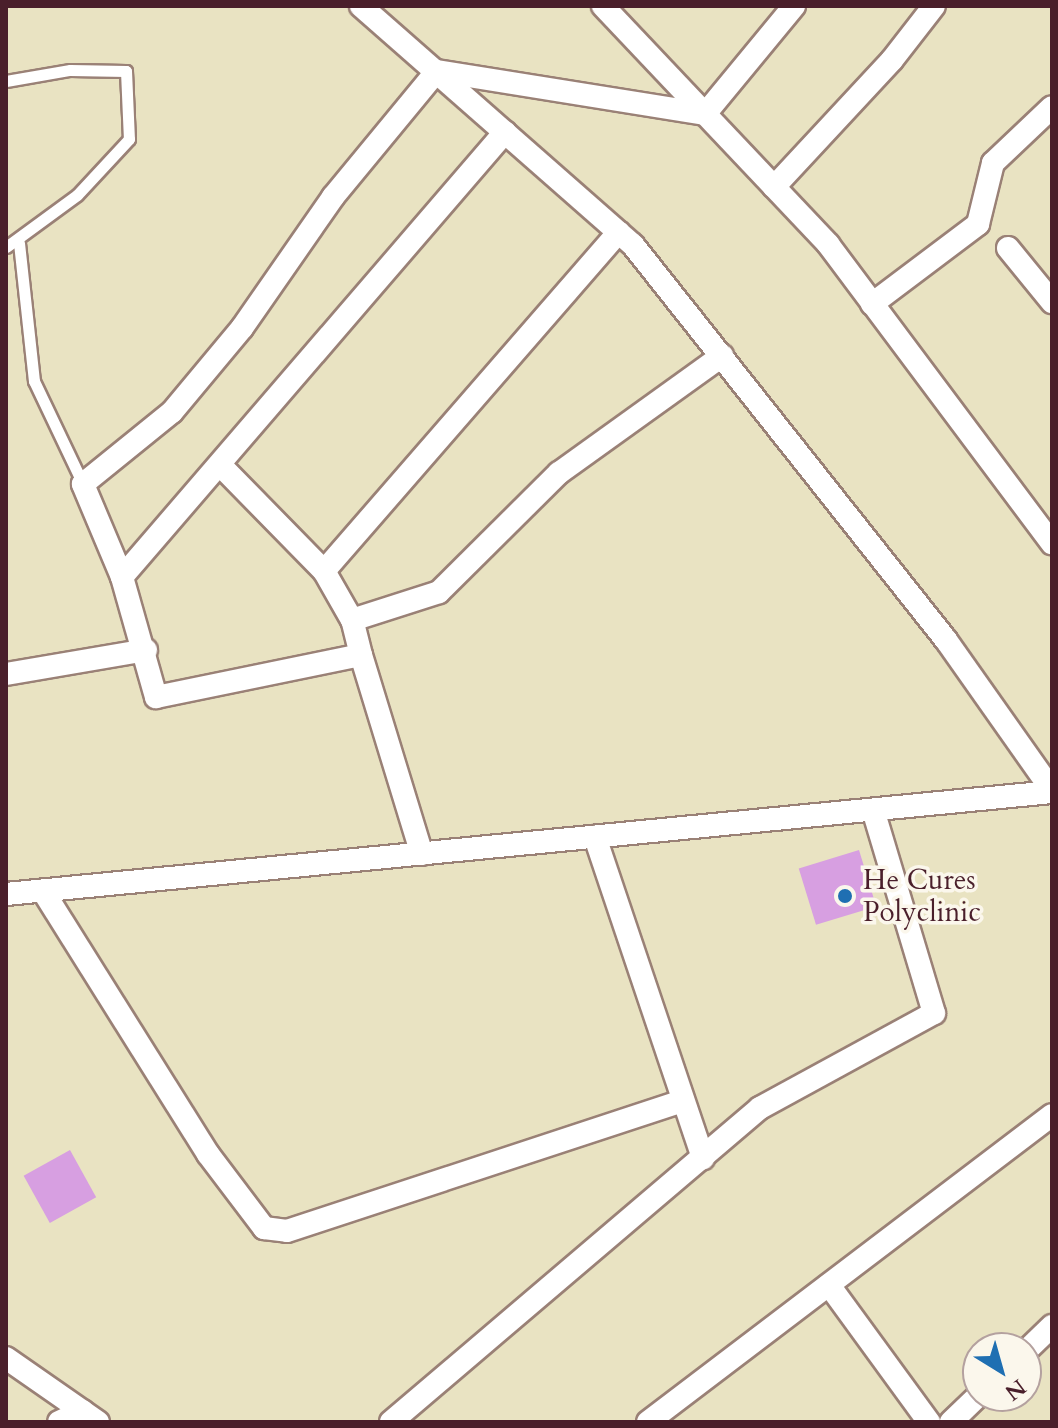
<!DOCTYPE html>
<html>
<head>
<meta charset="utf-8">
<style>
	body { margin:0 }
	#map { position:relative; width:1058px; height:1428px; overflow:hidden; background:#e9e3c2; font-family:Cardo,serif }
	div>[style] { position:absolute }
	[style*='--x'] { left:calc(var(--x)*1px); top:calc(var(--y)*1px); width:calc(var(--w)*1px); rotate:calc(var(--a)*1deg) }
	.building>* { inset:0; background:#d79fe1; transform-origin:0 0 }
	.roads { filter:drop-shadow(2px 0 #9a8176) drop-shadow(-2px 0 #9a8176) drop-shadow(0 2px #9a8176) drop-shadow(0 -2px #9a8176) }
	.service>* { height:11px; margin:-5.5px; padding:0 5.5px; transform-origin:5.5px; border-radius:5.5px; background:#fff }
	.minor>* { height:22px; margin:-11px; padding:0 11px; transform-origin:11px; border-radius:11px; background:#fff }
	.dots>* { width:22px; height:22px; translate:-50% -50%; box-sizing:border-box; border:4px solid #fbf7ec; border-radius:50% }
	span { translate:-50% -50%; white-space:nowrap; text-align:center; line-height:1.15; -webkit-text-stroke:7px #fbf7ec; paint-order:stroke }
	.poi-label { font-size:28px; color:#4a1f2b }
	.left { translate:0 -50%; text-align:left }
	.frame { position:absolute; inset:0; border:8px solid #4a1f2b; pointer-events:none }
	.north { position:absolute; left:962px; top:1332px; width:80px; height:80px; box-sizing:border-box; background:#fbf7ec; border:2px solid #b4a19f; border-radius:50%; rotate:143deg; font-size:22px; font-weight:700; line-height:32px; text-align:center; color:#4a1f2b }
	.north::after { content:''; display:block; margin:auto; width:28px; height:36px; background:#1f6fb2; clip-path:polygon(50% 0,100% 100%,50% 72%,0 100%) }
</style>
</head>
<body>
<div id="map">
	<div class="building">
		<i style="left:859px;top:850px;width:59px;height:63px;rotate:73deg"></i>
		<i style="left:70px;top:1150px;width:54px;height:53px;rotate:61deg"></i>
	</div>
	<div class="roads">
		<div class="service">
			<i style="--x:6;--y:81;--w:65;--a:-9.8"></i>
			<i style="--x:70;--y:70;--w:56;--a:1"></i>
			<i style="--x:126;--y:71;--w:68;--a:87.5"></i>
			<i style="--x:129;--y:139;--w:76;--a:132.9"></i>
			<i style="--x:77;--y:195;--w:88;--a:143.8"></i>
			<i style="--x:19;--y:243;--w:139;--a:83.8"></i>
			<i style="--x:34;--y:381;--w:114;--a:64.6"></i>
		</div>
		<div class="minor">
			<i style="--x:361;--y:6;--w:362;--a:41.3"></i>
			<i style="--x:633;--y:245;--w:504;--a:51.61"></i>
			<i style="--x:946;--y:640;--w:184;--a:54.8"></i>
			<i style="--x:603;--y:6;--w:328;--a:46.6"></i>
			<i style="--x:828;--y:244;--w:374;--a:53.2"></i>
			<i style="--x:505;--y:132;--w:587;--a:130.72"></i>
			<i style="--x:122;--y:577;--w:101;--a:-112.8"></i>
			<i style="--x:83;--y:484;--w:114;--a:-39"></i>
			<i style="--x:172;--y:412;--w:109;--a:-50.2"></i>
			<i style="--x:242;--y:328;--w:160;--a:-55.2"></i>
			<i style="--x:333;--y:197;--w:163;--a:-50.5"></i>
			<i style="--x:437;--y:71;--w:271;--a:9.1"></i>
			<i style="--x:705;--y:114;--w:140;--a:-50.5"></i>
			<i style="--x:774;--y:187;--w:173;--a:-47.1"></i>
			<i style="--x:892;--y:60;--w:68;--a:-52.1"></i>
			<i style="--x:1008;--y:248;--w:70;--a:50.8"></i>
			<i style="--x:872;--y:304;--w:133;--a:-37"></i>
			<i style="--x:978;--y:224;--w:63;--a:-76.2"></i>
			<i style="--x:993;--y:163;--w:81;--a:-43.5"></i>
			<i style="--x:324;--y:571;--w:449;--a:-49"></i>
			<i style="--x:122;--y:577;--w:125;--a:74.2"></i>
			<i style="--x:156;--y:697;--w:209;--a:-11.6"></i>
			<i style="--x:361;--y:655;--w:36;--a:-104"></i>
			<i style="--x:352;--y:620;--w:56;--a:-119.7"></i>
			<i style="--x:324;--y:571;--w:147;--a:-134.4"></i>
			<i style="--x:352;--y:620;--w:91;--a:-17.8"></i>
			<i style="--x:439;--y:592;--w:169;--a:-44.8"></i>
			<i style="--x:559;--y:473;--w:201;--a:-35.7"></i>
			<i style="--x:361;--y:655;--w:208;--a:73"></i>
			<i style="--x:6;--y:674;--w:142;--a:-9.7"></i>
			<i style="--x:595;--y:837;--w:339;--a:71.4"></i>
			<i style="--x:43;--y:891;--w:310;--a:57.9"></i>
			<i style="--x:208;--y:1154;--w:93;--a:52.9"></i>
			<i style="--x:264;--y:1228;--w:23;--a:7"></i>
			<i style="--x:287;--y:1231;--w:417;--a:-18.2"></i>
			<i style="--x:6;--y:894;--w:1051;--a:-5.57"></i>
			<i style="--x:829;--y:1285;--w:170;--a:53.9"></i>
			<i style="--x:1026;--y:1351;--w:36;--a:-44"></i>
			<i style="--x:6;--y:1358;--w:112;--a:34.8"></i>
			<i style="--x:59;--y:1422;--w:26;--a:-25"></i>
			<i style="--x:391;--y:1422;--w:485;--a:-40.4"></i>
			<i style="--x:760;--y:1108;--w:198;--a:-28.6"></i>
			<i style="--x:934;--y:1013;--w:212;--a:-106.7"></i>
			<i style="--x:648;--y:1422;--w:507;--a:-37.23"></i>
			<i style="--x:951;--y:1422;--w:37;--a:-44"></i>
		</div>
	</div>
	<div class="dots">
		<i style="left:845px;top:896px;background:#1f6fb2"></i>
	</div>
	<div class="poi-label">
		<span class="left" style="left:863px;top:896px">He Cures<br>Polyclinic</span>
	</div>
	<div class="frame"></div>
	<div class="north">N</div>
</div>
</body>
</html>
